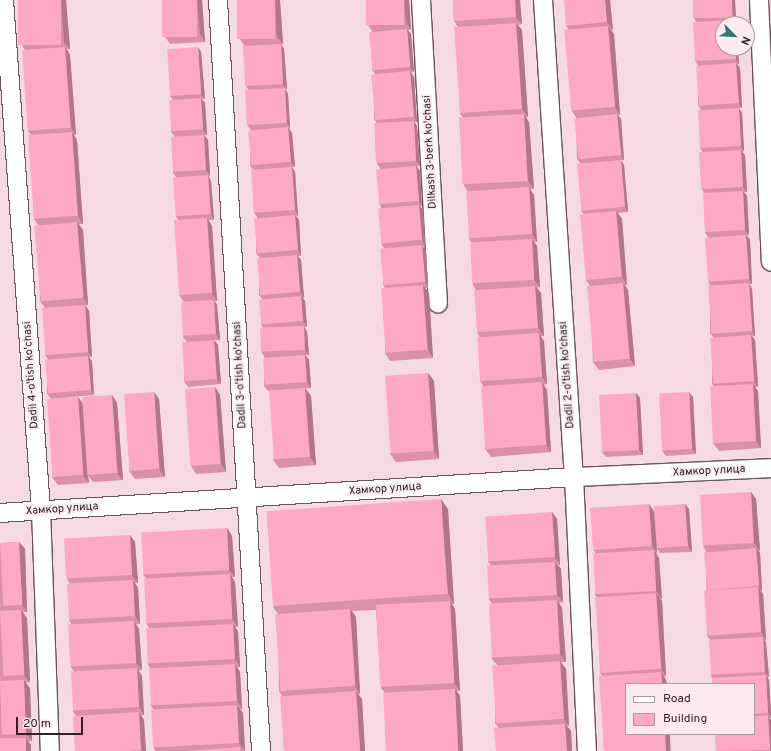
<!DOCTYPE html>
<html>
<head>
<meta charset="utf-8">
<style>
	body { margin:0 }
	#map { position:relative; width:771px; height:751px; overflow:hidden; background:#f6dae2; font-family:Overpass,sans-serif }
	div>[style] { position:absolute }
	[style*='--x'] { left:calc(var(--x)*1px); top:calc(var(--y)*1px); width:calc(var(--w)*1px); rotate:calc(var(--a)*1deg) }
	.roads { filter:drop-shadow(1px 0 #6b545b) drop-shadow(-1px 0 #6b545b) drop-shadow(0 1px #6b545b) drop-shadow(0 -1px #6b545b) }
	.street>* { height:18px; margin:-9px; padding:0 9px; transform-origin:9px; border-radius:9px; background:#fff }
	.wall>* { inset:0; background:#da90a9 }
	.shaded-wall>* { inset:0; background:#b17689; transform-origin:0 0 }
	.building>* { inset:0; background:#fda8c4; transform-origin:0 0 }
	span { translate:-50% -50%; white-space:nowrap; text-align:center; line-height:1.15; -webkit-text-stroke:4px #fbebef; paint-order:stroke }
	.street-label { font-size:11px; color:#2d2326 }
	.legend { position:absolute; left:625px; top:683px; width:130px; height:52px; box-sizing:border-box; background:#fbebef; border:1px solid #a99b9f; margin:0; padding:5px 7px; list-style:none; font-size:12px; color:#2d2326 }
	.legend li { display:flex; align-items:center; gap:8px; height:20px }
	.legend b { width:20px; border:1px solid #a99b9f }
	.north { position:absolute; left:715px; top:16px; width:40px; height:40px; box-sizing:border-box; background:#fbebef; border:1px solid #a99b9f; border-radius:50%; rotate:114deg; font-size:11px; font-weight:700; line-height:16px; text-align:center; color:#2d2326 }
	.north::after { content:''; display:block; margin:auto; width:14px; height:18px; background:#2f7978; clip-path:polygon(50% 0,100% 100%,50% 72%,0 100%) }
	.scale { position:absolute; left:16px; top:717px; width:67px; height:18px; box-sizing:border-box; border:2px solid #2d2326; border-top:0; padding-left:5px; font-size:12px; line-height:14px; white-space:nowrap; color:#2d2326; -webkit-text-stroke:3px #fbebef; paint-order:stroke }
</style>
</head>
<body>
<div id="map">
	<div class="roads">
		<div class="street">
			<i style="--x:4;--y:0;--w:511;--a:85.85"></i>
			<i style="--x:41;--y:510;--w:241;--a:87.9"></i>
			<i style="--x:218;--y:0;--w:752;--a:86.72"></i>
			<i style="--x:421;--y:0;--w:304;--a:86.8"></i>
			<i style="--x:543;--y:0;--w:478;--a:86.3"></i>
			<i style="--x:574;--y:477;--w:274;--a:87.3"></i>
			<i style="--x:759;--y:0;--w:262;--a:87.4"></i>
			<i style="--x:0;--y:513;--w:575;--a:-3.59"></i>
			<i style="--x:574;--y:477;--w:197;--a:-2.6"></i>
		</div>
	</div>
	<div class="wall">
		<i style="clip-path:polygon(66px 0,70px 49px,67px 49px,70px 55px,76px 135px,74px 135px,77px 140px,83px 224px,79px 224px,83px 230px,88px 305px,85px 305px,89px 311px,92px 357px,89px 357px,92px 361px,94px 395px,51px 399px,47px 393px,48px 359px,45px 355px,45px 308px,40px 301px,38px 225px,34px 219px,31px 135px,28px 131px,25px 50px,22px 45px)"></i>
		<i style="clip-path:polygon(162px 0,202px 0,205px 42px,170px 44px,165px 37px)"></i>
		<i style="clip-path:polygon(280px 0,283px 44px,281px 45px,284px 49px,287px 89px,285px 89px,288px 94px,290px 128px,289px 128px,292px 133px,295px 167px,292px 167px,295px 172px,298px 216px,296px 216px,299px 220px,301px 256px,298px 256px,301px 260px,304px 298px,303px 298px,305px 301px,307px 327px,304px 327px,307px 332px,309px 355px,306px 355px,309px 360px,311px 388px,268px 391px,264px 386px,265px 358px,262px 353px,264px 329px,261px 324px,262px 299px,259px 295px,260px 258px,256px 253px,257px 217px,254px 213px,253px 170px,250px 165px,251px 130px,248px 126px,249px 91px,246px 86px,245px 47px,240px 39px)"></i>
		<i style="clip-path:polygon(409px 0,411px 30px,408px 30px,411px 34px,414px 72px,411px 72px,414px 77px,417px 122px,414px 122px,417px 126px,420px 166px,417px 166px,420px 171px,422px 206px,420px 206px,423px 210px,425px 246px,422px 246px,426px 251px,428px 288px,425px 288px,429px 293px,433px 358px,390px 361px,385px 353px,385px 288px,383px 285px,384px 248px,381px 244px,381px 207px,379px 203px,380px 168px,377px 164px,377px 124px,374px 119px,375px 74px,372px 70px,372px 31px,368px 25px)"></i>
		<i style="clip-path:polygon(453px 0,520px 0,522px 24px,518px 25px,522px 30px,528px 117px,525px 117px,529px 122px,534px 189px,530px 189px,534px 195px,537px 242px,534px 242px,537px 246px,540px 287px,537px 288px,541px 293px,544px 336px,540px 336px,544px 341px,547px 384px,543px 385px,547px 390px,551px 452px,491px 457px,485px 449px,484px 387px,480px 381px,480px 338px,477px 332px,476px 290px,473px 285px,472px 243px,469px 239px,468px 192px,464px 186px,464px 119px,460px 114px,458px 27px,454px 21px)"></i>
		<i style="clip-path:polygon(610px 0,613px 30px,611px 30px,614px 34px,620px 115px,618px 115px,621px 119px,624px 160px,621px 160px,624px 165px,628px 212px,618px 213px,622px 219px,627px 285px,625px 285px,628px 290px,635px 366px,599px 370px,593px 362px,590px 286px,586px 280px,584px 214px,581px 211px,581px 164px,577px 159px,576px 117px,572px 111px,569px 30px,566px 26px)"></i>
		<i style="clip-path:polygon(693px 0,735px 0,736px 21px,734px 21px,738px 48px,739px 64px,737px 64px,740px 68px,742px 108px,739px 108px,742px 113px,744px 151px,742px 152px,745px 155px,747px 192px,744px 192px,747px 196px,749px 235px,747px 235px,750px 240px,752px 284px,749px 284px,752px 289px,755px 336px,752px 336px,755px 340px,758px 387px,755px 387px,758px 391px,761px 448px,719px 451px,713px 443px,714px 386px,712px 384px,713px 337px,710px 333px,710px 285px,708px 281px,708px 237px,705px 232px,704px 193px,702px 189px,703px 153px,700px 148px,701px 110px,698px 105px,698px 65px,695px 61px,696px 22px,694px 18px)"></i>
		<i style="clip-path:polygon(201px 52px,205px 99px,202px 99px,205px 103px,207px 135px,204px 135px,208px 140px,210px 176px,208px 176px,211px 181px,214px 220px,208px 220px,212px 226px,217px 301px,214px 301px,217px 305px,220px 340px,214px 340px,218px 345px,221px 384px,188px 387px,184px 381px,187px 342px,183px 337px,184px 302px,179px 295px,178px 220px,176px 217px,176px 177px,173px 173px,175px 137px,171px 132px,173px 100px,170px 96px)"></i>
		<i style="clip-path:polygon(428px 373px,434px 381px,439px 459px,396px 462px,390px 454px)"></i>
		<i style="clip-path:polygon(215px 387px,220px 395px,226px 472px,196px 474px,191px 466px)"></i>
		<i style="clip-path:polygon(305px 388px,311px 396px,316px 465px,279px 468px,273px 460px)"></i>
		<i style="clip-path:polygon(636px 393px,640px 398px,643px 455px,606px 457px,602px 452px)"></i>
		<i style="clip-path:polygon(112px 395px,117px 403px,123px 480px,93px 482px,88px 476px,89px 483px,58px 485px,52px 477px,78px 397px,83px 404px)"></i>
		<i style="clip-path:polygon(693px 397px,696px 454px,666px 456px,662px 451px)"></i>
		<i style="clip-path:polygon(159px 399px,165px 477px,135px 479px,129px 471px)"></i>
		<i style="clip-path:polygon(751px 492px,756px 499px,760px 551px,759px 551px,760px 553px,762px 591px,761px 591px,763px 594px,766px 640px,765px 640px,766px 643px,769px 677px,767px 677px,769px 680px,771px 709px,771px 718px,770px 718px,771px 751px,716px 751px,754px 734px,754px 684px,713px 678px,711px 676px,711px 641px,707px 636px,706px 551px,703px 546px)"></i>
		<i style="clip-path:polygon(649px 504px,654px 511px,685px 504px,689px 509px,692px 552px,660px 553px,657px 549px,657px 553px,656px 553px,659px 558px,662px 599px,660px 599px,662px 601px,666px 676px,664px 677px,666px 680px,671px 751px,604px 751px,602px 676px,600px 673px,597px 597px,595px 595px,596px 554px,593px 549px)"></i>
		<i style="clip-path:polygon(448px 509px,454px 604px,452px 604px,455px 609px,460px 691px,457px 691px,460px 696px,463px 751px,386px 751px,385px 693px,381px 688px,376px 610px,352px 611px,356px 617px,360px 694px,358px 694px,362px 699px,365px 751px,284px 751px,282px 696px,279px 691px,278px 614px,273px 607px)"></i>
		<i style="clip-path:polygon(552px 512px,557px 519px,560px 565px,558px 565px,561px 569px,563px 602px,559px 603px,562px 608px,566px 662px,561px 662px,566px 669px,569px 726px,567px 726px,571px 731px,572px 751px,496px 751px,499px 728px,495px 723px,497px 665px,492px 659px,492px 604px,489px 599px,491px 566px,488px 561px)"></i>
		<i style="clip-path:polygon(227px 528px,232px 536px,235px 577px,232px 577px,235px 582px,238px 627px,235px 627px,238px 631px,240px 667px,237px 667px,240px 672px,242px 709px,240px 709px,243px 713px,245px 751px,155px 751px,154px 748px,154px 710px,151px 706px,152px 670px,148px 665px,150px 629px,147px 625px,147px 579px,143px 575px)"></i>
		<i style="clip-path:polygon(130px 535px,135px 542px,138px 583px,135px 583px,138px 588px,140px 624px,136px 624px,139px 629px,142px 670px,138px 671px,142px 676px,144px 715px,141px 715px,144px 720px,146px 751px,75px 751px,76px 716px,73px 712px,74px 672px,71px 667px,72px 625px,69px 620px,70px 584px,67px 579px)"></i>
		<i style="clip-path:polygon(19px 542px,25px 549px,27px 612px,23px 612px,27px 618px,30px 682px,26px 683px,30px 688px,32px 741px,28px 741px,31px 745px,31px 751px,0 751px,0 543px)"></i>
	</div>
	<div class="shaded-wall">
		<i style="clip-path:polygon(61px 0,66px 0,70px 49px,64px 42px)"></i>
		<i style="clip-path:polygon(197px 0,202px 0,205px 42px,200px 34px)"></i>
		<i style="clip-path:polygon(275px 0,280px 0,283px 44px,277px 37px)"></i>
		<i style="clip-path:polygon(404px 0,409px 0,411px 30px,406px 22px)"></i>
		<i style="clip-path:polygon(515px 0,520px 0,522px 24px,516px 17px)"></i>
		<i style="clip-path:polygon(605px 0,610px 0,613px 30px,607px 22px)"></i>
		<i style="clip-path:polygon(732px 0,735px 0,736px 21px,733px 16px)"></i>
		<i style="clip-path:polygon(516px 23px,522px 30px,528px 117px,522px 109px)"></i>
		<i style="clip-path:polygon(608px 26px,614px 34px,620px 115px,615px 107px)"></i>
		<i style="clip-path:polygon(407px 29px,411px 34px,414px 72px,410px 67px)"></i>
		<i style="clip-path:polygon(281px 44px,284px 49px,287px 89px,283px 84px)"></i>
		<i style="clip-path:polygon(65px 47px,70px 55px,76px 135px,71px 128px)"></i>
		<i style="clip-path:polygon(198px 47px,201px 52px,205px 99px,201px 94px)"></i>
		<i style="clip-path:polygon(735px 48px,738px 48px,739px 64px,736px 59px)"></i>
		<i style="clip-path:polygon(736px 63px,740px 68px,742px 108px,739px 103px)"></i>
		<i style="clip-path:polygon(410px 71px,414px 77px,417px 122px,414px 117px)"></i>
		<i style="clip-path:polygon(285px 88px,288px 94px,290px 128px,287px 123px)"></i>
		<i style="clip-path:polygon(201px 98px,205px 103px,207px 135px,203px 129px)"></i>
		<i style="clip-path:polygon(739px 108px,742px 113px,744px 151px,741px 146px)"></i>
		<i style="clip-path:polygon(524px 114px,529px 122px,534px 189px,528px 181px)"></i>
		<i style="clip-path:polygon(617px 114px,621px 119px,624px 160px,621px 155px)"></i>
		<i style="clip-path:polygon(414px 121px,417px 126px,420px 166px,416px 161px)"></i>
		<i style="clip-path:polygon(288px 127px,292px 133px,295px 167px,291px 162px)"></i>
		<i style="clip-path:polygon(72px 132px,77px 140px,83px 224px,78px 216px)"></i>
		<i style="clip-path:polygon(204px 135px,208px 140px,210px 176px,206px 170px)"></i>
		<i style="clip-path:polygon(741px 150px,745px 155px,747px 192px,743px 187px)"></i>
		<i style="clip-path:polygon(621px 160px,624px 165px,628px 212px,625px 207px)"></i>
		<i style="clip-path:polygon(416px 166px,420px 171px,422px 206px,419px 201px)"></i>
		<i style="clip-path:polygon(292px 167px,295px 172px,298px 216px,295px 210px)"></i>
		<i style="clip-path:polygon(208px 175px,211px 181px,214px 220px,211px 214px)"></i>
		<i style="clip-path:polygon(529px 187px,534px 195px,537px 242px,532px 234px)"></i>
		<i style="clip-path:polygon(743px 191px,747px 196px,749px 235px,745px 230px)"></i>
		<i style="clip-path:polygon(419px 205px,423px 210px,425px 246px,422px 240px)"></i>
		<i style="clip-path:polygon(616px 211px,622px 219px,627px 285px,622px 277px)"></i>
		<i style="clip-path:polygon(295px 215px,299px 220px,301px 256px,298px 250px)"></i>
		<i style="clip-path:polygon(207px 218px,212px 226px,217px 301px,212px 293px)"></i>
		<i style="clip-path:polygon(77px 222px,83px 230px,88px 305px,83px 298px)"></i>
		<i style="clip-path:polygon(746px 235px,750px 240px,752px 284px,749px 279px)"></i>
		<i style="clip-path:polygon(532px 239px,537px 246px,540px 287px,534px 280px)"></i>
		<i style="clip-path:polygon(422px 245px,426px 251px,428px 288px,425px 282px)"></i>
		<i style="clip-path:polygon(297px 255px,301px 260px,304px 298px,300px 292px)"></i>
		<i style="clip-path:polygon(623px 283px,628px 290px,635px 366px,630px 359px)"></i>
		<i style="clip-path:polygon(749px 283px,752px 289px,755px 336px,752px 331px)"></i>
		<i style="clip-path:polygon(423px 285px,429px 293px,433px 358px,428px 350px)"></i>
		<i style="clip-path:polygon(535px 286px,541px 293px,544px 336px,538px 328px)"></i>
		<i style="clip-path:polygon(301px 296px,305px 301px,307px 327px,303px 321px)"></i>
		<i style="clip-path:polygon(214px 300px,217px 305px,220px 340px,216px 334px)"></i>
		<i style="clip-path:polygon(85px 305px,89px 311px,92px 357px,88px 352px)"></i>
		<i style="clip-path:polygon(304px 326px,307px 332px,309px 355px,305px 350px)"></i>
		<i style="clip-path:polygon(539px 333px,544px 341px,547px 384px,542px 377px)"></i>
		<i style="clip-path:polygon(751px 335px,755px 340px,758px 387px,754px 381px)"></i>
		<i style="clip-path:polygon(214px 340px,218px 345px,221px 384px,217px 379px)"></i>
		<i style="clip-path:polygon(305px 355px,309px 360px,311px 388px,307px 382px)"></i>
		<i style="clip-path:polygon(88px 356px,92px 361px,94px 395px,91px 390px)"></i>
		<i style="clip-path:polygon(428px 373px,434px 381px,439px 459px,434px 451px)"></i>
		<i style="clip-path:polygon(542px 382px,547px 390px,551px 452px,546px 445px)"></i>
		<i style="clip-path:polygon(753px 384px,758px 391px,761px 448px,756px 441px)"></i>
		<i style="clip-path:polygon(215px 387px,220px 395px,226px 472px,221px 464px)"></i>
		<i style="clip-path:polygon(305px 388px,311px 396px,316px 465px,310px 457px)"></i>
		<i style="clip-path:polygon(154px 392px,159px 399px,165px 477px,159px 469px)"></i>
		<i style="clip-path:polygon(689px 392px,693px 397px,696px 454px,692px 449px)"></i>
		<i style="clip-path:polygon(636px 393px,640px 398px,643px 455px,639px 450px)"></i>
		<i style="clip-path:polygon(112px 395px,117px 403px,123px 480px,117px 473px)"></i>
		<i style="clip-path:polygon(78px 397px,84px 405px,87px 475px,88px 476px,89px 483px,83px 475px)"></i>
		<i style="clip-path:polygon(751px 492px,756px 499px,760px 551px,754px 543px)"></i>
		<i style="clip-path:polygon(441px 499px,448px 509px,454px 604px,448px 594px)"></i>
		<i style="clip-path:polygon(649px 504px,654px 512px,657px 553px,652px 546px)"></i>
		<i style="clip-path:polygon(685px 504px,689px 509px,692px 552px,688px 546px)"></i>
		<i style="clip-path:polygon(552px 512px,557px 519px,560px 565px,555px 557px)"></i>
		<i style="clip-path:polygon(227px 528px,232px 536px,235px 577px,229px 570px)"></i>
		<i style="clip-path:polygon(130px 535px,135px 542px,138px 583px,132px 575px)"></i>
		<i style="clip-path:polygon(19px 542px,25px 549px,27px 612px,22px 605px)"></i>
		<i style="clip-path:polygon(756px 548px,760px 553px,762px 591px,759px 586px)"></i>
		<i style="clip-path:polygon(654px 550px,659px 558px,662px 599px,656px 591px)"></i>
		<i style="clip-path:polygon(555px 562px,561px 569px,563px 602px,557px 595px)"></i>
		<i style="clip-path:polygon(230px 574px,235px 582px,238px 627px,232px 619px)"></i>
		<i style="clip-path:polygon(133px 580px,138px 588px,140px 624px,135px 616px)"></i>
		<i style="clip-path:polygon(758px 587px,763px 594px,766px 640px,761px 632px)"></i>
		<i style="clip-path:polygon(656px 593px,662px 601px,666px 676px,661px 669px)"></i>
		<i style="clip-path:polygon(557px 600px,562px 608px,566px 662px,560px 654px)"></i>
		<i style="clip-path:polygon(450px 601px,455px 609px,460px 691px,454px 683px)"></i>
		<i style="clip-path:polygon(350px 609px,356px 617px,360px 694px,355px 686px)"></i>
		<i style="clip-path:polygon(21px 610px,27px 618px,30px 682px,24px 675px)"></i>
		<i style="clip-path:polygon(134px 621px,139px 629px,142px 670px,136px 663px)"></i>
		<i style="clip-path:polygon(233px 624px,238px 631px,240px 667px,235px 659px)"></i>
		<i style="clip-path:polygon(763px 637px,766px 643px,769px 677px,765px 672px)"></i>
		<i style="clip-path:polygon(560px 661px,566px 669px,569px 726px,564px 719px)"></i>
		<i style="clip-path:polygon(235px 664px,240px 672px,242px 709px,237px 701px)"></i>
		<i style="clip-path:polygon(137px 668px,142px 676px,144px 715px,139px 707px)"></i>
		<i style="clip-path:polygon(661px 672px,666px 680px,667px 684px,662px 684px)"></i>
		<i style="clip-path:polygon(766px 675px,769px 680px,771px 717px,768px 713px)"></i>
		<i style="clip-path:polygon(24px 680px,30px 688px,32px 741px,26px 734px)"></i>
		<i style="clip-path:polygon(455px 689px,460px 696px,463px 751px,458px 751px)"></i>
		<i style="clip-path:polygon(356px 691px,362px 699px,365px 751px,360px 751px)"></i>
		<i style="clip-path:polygon(237px 705px,243px 713px,245px 751px,239px 743px)"></i>
		<i style="clip-path:polygon(139px 712px,144px 720px,146px 751px,142px 751px,141px 750px)"></i>
		<i style="clip-path:polygon(768px 715px,771px 720px,771px 751px,770px 750px)"></i>
		<i style="clip-path:polygon(565px 724px,571px 731px,572px 751px,567px 751px)"></i>
		<i style="left:665px;top:734px;width:5px;height:17px"></i>
		<i style="clip-path:polygon(26px 738px,31px 745px,31px 751px,26px 751px)"></i>
	</div>
	<div class="building">
		<i style="left:18px;top:0;width:43px;height:45px"></i>
		<i style="left:162px;top:0;width:35px;height:37px"></i>
		<i style="left:237px;top:0;width:38px;height:39px"></i>
		<i style="left:366px;top:0;width:38px;height:25px"></i>
		<i style="clip-path:polygon(453px 0,515px 0,516px 17px,454px 21px)"></i>
		<i style="clip-path:polygon(564px 0,605px 0,607px 22px,566px 26px)"></i>
		<i style="left:693px;top:0;width:39px;height:18px"></i>
		<i style="clip-path:polygon(733px 20px,734px 24px,723px 24px,723px 48px,735px 48px,736px 59px,695px 61px,693px 22px)"></i>
		<i style="left:516px;top:23px;width:86px;height:62px;rotate:86deg"></i>
		<i style="left:608px;top:26px;width:81px;height:44px;rotate:85deg"></i>
		<i style="left:407px;top:29px;width:38px;height:38px;rotate:85deg"></i>
		<i style="left:281px;top:44px;width:40px;height:38px;rotate:87deg"></i>
		<i style="left:65px;top:47px;width:81px;height:43px;rotate:86deg"></i>
		<i style="left:198px;top:47px;width:47px;height:31px;rotate:86deg"></i>
		<i style="left:736px;top:63px;width:40px;height:40px;rotate:86deg"></i>
		<i style="left:410px;top:71px;width:46px;height:39px;rotate:85deg"></i>
		<i style="left:285px;top:88px;width:35px;height:40px;rotate:87deg"></i>
		<i style="left:201px;top:98px;width:31px;height:32px;rotate:86deg"></i>
		<i style="left:739px;top:108px;width:38px;height:41px;rotate:87deg"></i>
		<i style="left:524px;top:114px;width:67px;height:65px;rotate:87deg"></i>
		<i style="left:617px;top:114px;width:41px;height:43px;rotate:84deg"></i>
		<i style="left:414px;top:121px;width:40px;height:40px;rotate:87deg"></i>
		<i style="left:288px;top:127px;width:35px;height:40px;rotate:85deg"></i>
		<i style="left:72px;top:132px;width:84px;height:44px;rotate:86deg"></i>
		<i style="left:204px;top:135px;width:35px;height:33px;rotate:87deg"></i>
		<i style="left:741px;top:150px;width:37px;height:42px;rotate:87deg"></i>
		<i style="left:621px;top:160px;width:47px;height:44px;rotate:85deg"></i>
		<i style="left:416px;top:166px;width:35px;height:40px;rotate:85deg"></i>
		<i style="left:292px;top:167px;width:43px;height:41px;rotate:86deg"></i>
		<i style="left:208px;top:175px;width:39px;height:35px;rotate:86deg"></i>
		<i style="left:529px;top:187px;width:47px;height:63px;rotate:86deg"></i>
		<i style="left:743px;top:191px;width:39px;height:40px;rotate:87deg"></i>
		<i style="left:419px;top:205px;width:35px;height:41px;rotate:85deg"></i>
		<i style="left:616px;top:211px;width:66px;height:36px;rotate:85deg"></i>
		<i style="left:295px;top:215px;width:35px;height:41px;rotate:85deg"></i>
		<i style="left:207px;top:218px;width:75px;height:33px;rotate:86deg"></i>
		<i style="left:77px;top:222px;width:76px;height:43px;rotate:85deg"></i>
		<i style="left:746px;top:235px;width:44px;height:41px;rotate:86deg"></i>
		<i style="left:532px;top:239px;width:41px;height:62px;rotate:87deg"></i>
		<i style="left:422px;top:245px;width:37px;height:42px;rotate:85deg"></i>
		<i style="left:297px;top:255px;width:37px;height:40px;rotate:85deg"></i>
		<i style="left:623px;top:283px;width:76px;height:36px;rotate:85deg"></i>
		<i style="left:749px;top:283px;width:48px;height:41px;rotate:86deg"></i>
		<i style="left:423px;top:285px;width:65px;height:42px;rotate:86deg"></i>
		<i style="left:535px;top:286px;width:42px;height:61px;rotate:86deg"></i>
		<i style="left:301px;top:296px;width:25px;height:42px;rotate:85deg"></i>
		<i style="left:214px;top:300px;width:34px;height:33px;rotate:87deg"></i>
		<i style="left:85px;top:305px;width:47px;height:43px;rotate:86deg"></i>
		<i style="left:304px;top:326px;width:24px;height:44px;rotate:88deg"></i>
		<i style="left:539px;top:333px;width:44px;height:62px;rotate:86deg"></i>
		<i style="left:751px;top:335px;width:46px;height:41px;rotate:86deg"></i>
		<i style="left:214px;top:340px;width:39px;height:32px;rotate:86deg"></i>
		<i style="left:305px;top:355px;width:27px;height:42px;rotate:86deg"></i>
		<i style="left:88px;top:356px;width:34px;height:43px;rotate:85deg"></i>
		<i style="left:428px;top:373px;width:78px;height:43px;rotate:86deg"></i>
		<i style="left:542px;top:382px;width:63px;height:61px;rotate:86deg"></i>
		<i style="left:753px;top:384px;width:57px;height:43px;rotate:87deg"></i>
		<i style="left:215px;top:387px;width:77px;height:30px;rotate:86deg"></i>
		<i style="left:305px;top:388px;width:69px;height:36px;rotate:86deg"></i>
		<i style="left:154px;top:392px;width:77px;height:30px;rotate:86deg"></i>
		<i style="left:689px;top:392px;width:57px;height:30px;rotate:87deg"></i>
		<i style="left:636px;top:393px;width:57px;height:37px;rotate:87deg"></i>
		<i style="left:112px;top:395px;width:78px;height:30px;rotate:86deg"></i>
		<i style="left:78px;top:397px;width:78px;height:31px;rotate:86deg"></i>
		<i style="left:751px;top:492px;width:51px;height:51px;rotate:87deg"></i>
		<i style="left:441px;top:499px;width:95px;height:175px;rotate:86deg"></i>
		<i style="left:649px;top:504px;width:42px;height:59px;rotate:86deg"></i>
		<i style="left:685px;top:504px;width:42px;height:31px;rotate:86deg"></i>
		<i style="left:552px;top:512px;width:45px;height:67px;rotate:86deg"></i>
		<i style="left:227px;top:528px;width:42px;height:86px;rotate:87deg"></i>
		<i style="left:130px;top:535px;width:40px;height:66px;rotate:87deg"></i>
		<i style="left:19px;top:542px;width:63px;height:19px;rotate:87deg"></i>
		<i style="left:756px;top:548px;width:38px;height:52px;rotate:85deg"></i>
		<i style="left:654px;top:550px;width:41px;height:61px;rotate:87deg"></i>
		<i style="left:555px;top:562px;width:33px;height:68px;rotate:87deg"></i>
		<i style="left:230px;top:574px;width:45px;height:86px;rotate:87deg"></i>
		<i style="left:133px;top:580px;width:36px;height:66px;rotate:87deg"></i>
		<i style="left:758px;top:587px;width:45px;height:54px;rotate:86deg"></i>
		<i style="left:656px;top:593px;width:76px;height:61px;rotate:86deg"></i>
		<i style="left:557px;top:600px;width:54px;height:68px;rotate:87deg"></i>
		<i style="left:450px;top:601px;width:82px;height:74px;rotate:87deg"></i>
		<i style="left:350px;top:609px;width:77px;height:75px;rotate:86deg"></i>
		<i style="left:21px;top:610px;width:65px;height:21px;rotate:87deg"></i>
		<i style="left:134px;top:621px;width:42px;height:66px;rotate:87deg"></i>
		<i style="left:233px;top:624px;width:35px;height:87px;rotate:87deg"></i>
		<i style="left:763px;top:637px;width:35px;height:54px;rotate:87deg"></i>
		<i style="left:560px;top:661px;width:58px;height:68px;rotate:86deg"></i>
		<i style="left:235px;top:664px;width:37px;height:86px;rotate:87deg"></i>
		<i style="left:137px;top:668px;width:39px;height:66px;rotate:87deg"></i>
		<i style="clip-path:polygon(661px 672px,662px 684px,626px 684px,626px 734px,665px 734px,666px 751px,604px 751px,599px 676px)"></i>
		<i style="clip-path:polygon(766px 675px,768px 713px,754px 714px,754px 684px,712px 684px,712px 678px)"></i>
		<i style="left:24px;top:680px;width:54px;height:24px;rotate:88deg"></i>
		<i style="left:455px;top:689px;width:62px;height:72px;rotate:87deg"></i>
		<i style="left:356px;top:691px;width:60px;height:76px;rotate:86deg"></i>
		<i style="left:237px;top:705px;width:38px;height:86px;rotate:87deg"></i>
		<i style="clip-path:polygon(139px 712px,141px 750px,125px 751px,75px 751px,73px 716px)"></i>
		<i style="clip-path:polygon(768px 715px,770px 750px,716px 751px,715px 734px,754px 734px,754px 716px)"></i>
		<i style="clip-path:polygon(565px 724px,567px 751px,496px 751px,494px 728px)"></i>
		<i style="left:26px;top:738px;width:13px;height:26px;rotate:90deg"></i>
		<i style="clip-path:polygon(240px 747px,240px 751px,185px 751px)"></i>
	</div>
	<div class="street-label">
		<span style="left:430px;top:152px;rotate:-93deg">Dilkash 3-berk ko'chasi</span>
		<span style="left:31px;top:375px;rotate:-94deg">Dadil 4-o'tish ko'chasi</span>
		<span style="left:240px;top:375px;rotate:-93deg">Dadil 3-o'tish ko'chasi</span>
		<span style="left:567px;top:375px;rotate:-94deg">Dadil 2-o'tish ko'chasi</span>
		<span style="left:709px;top:471px;rotate:-3deg">Хамкор улица</span>
		<span style="left:385px;top:489px;rotate:-4deg">Хамкор улица</span>
		<span style="left:62px;top:509px;rotate:-4deg">Хамкор улица</span>
	</div>
	<ul class="legend">
	<li><b style="height:5px;background:#fff"></b>Road</li>
	<li><b style="height:11px;background:#fda8c4"></b>Building</li>
	</ul>
	<div class="north">N</div>
	<div class="scale">20 m</div>
</div>
</body>
</html>
